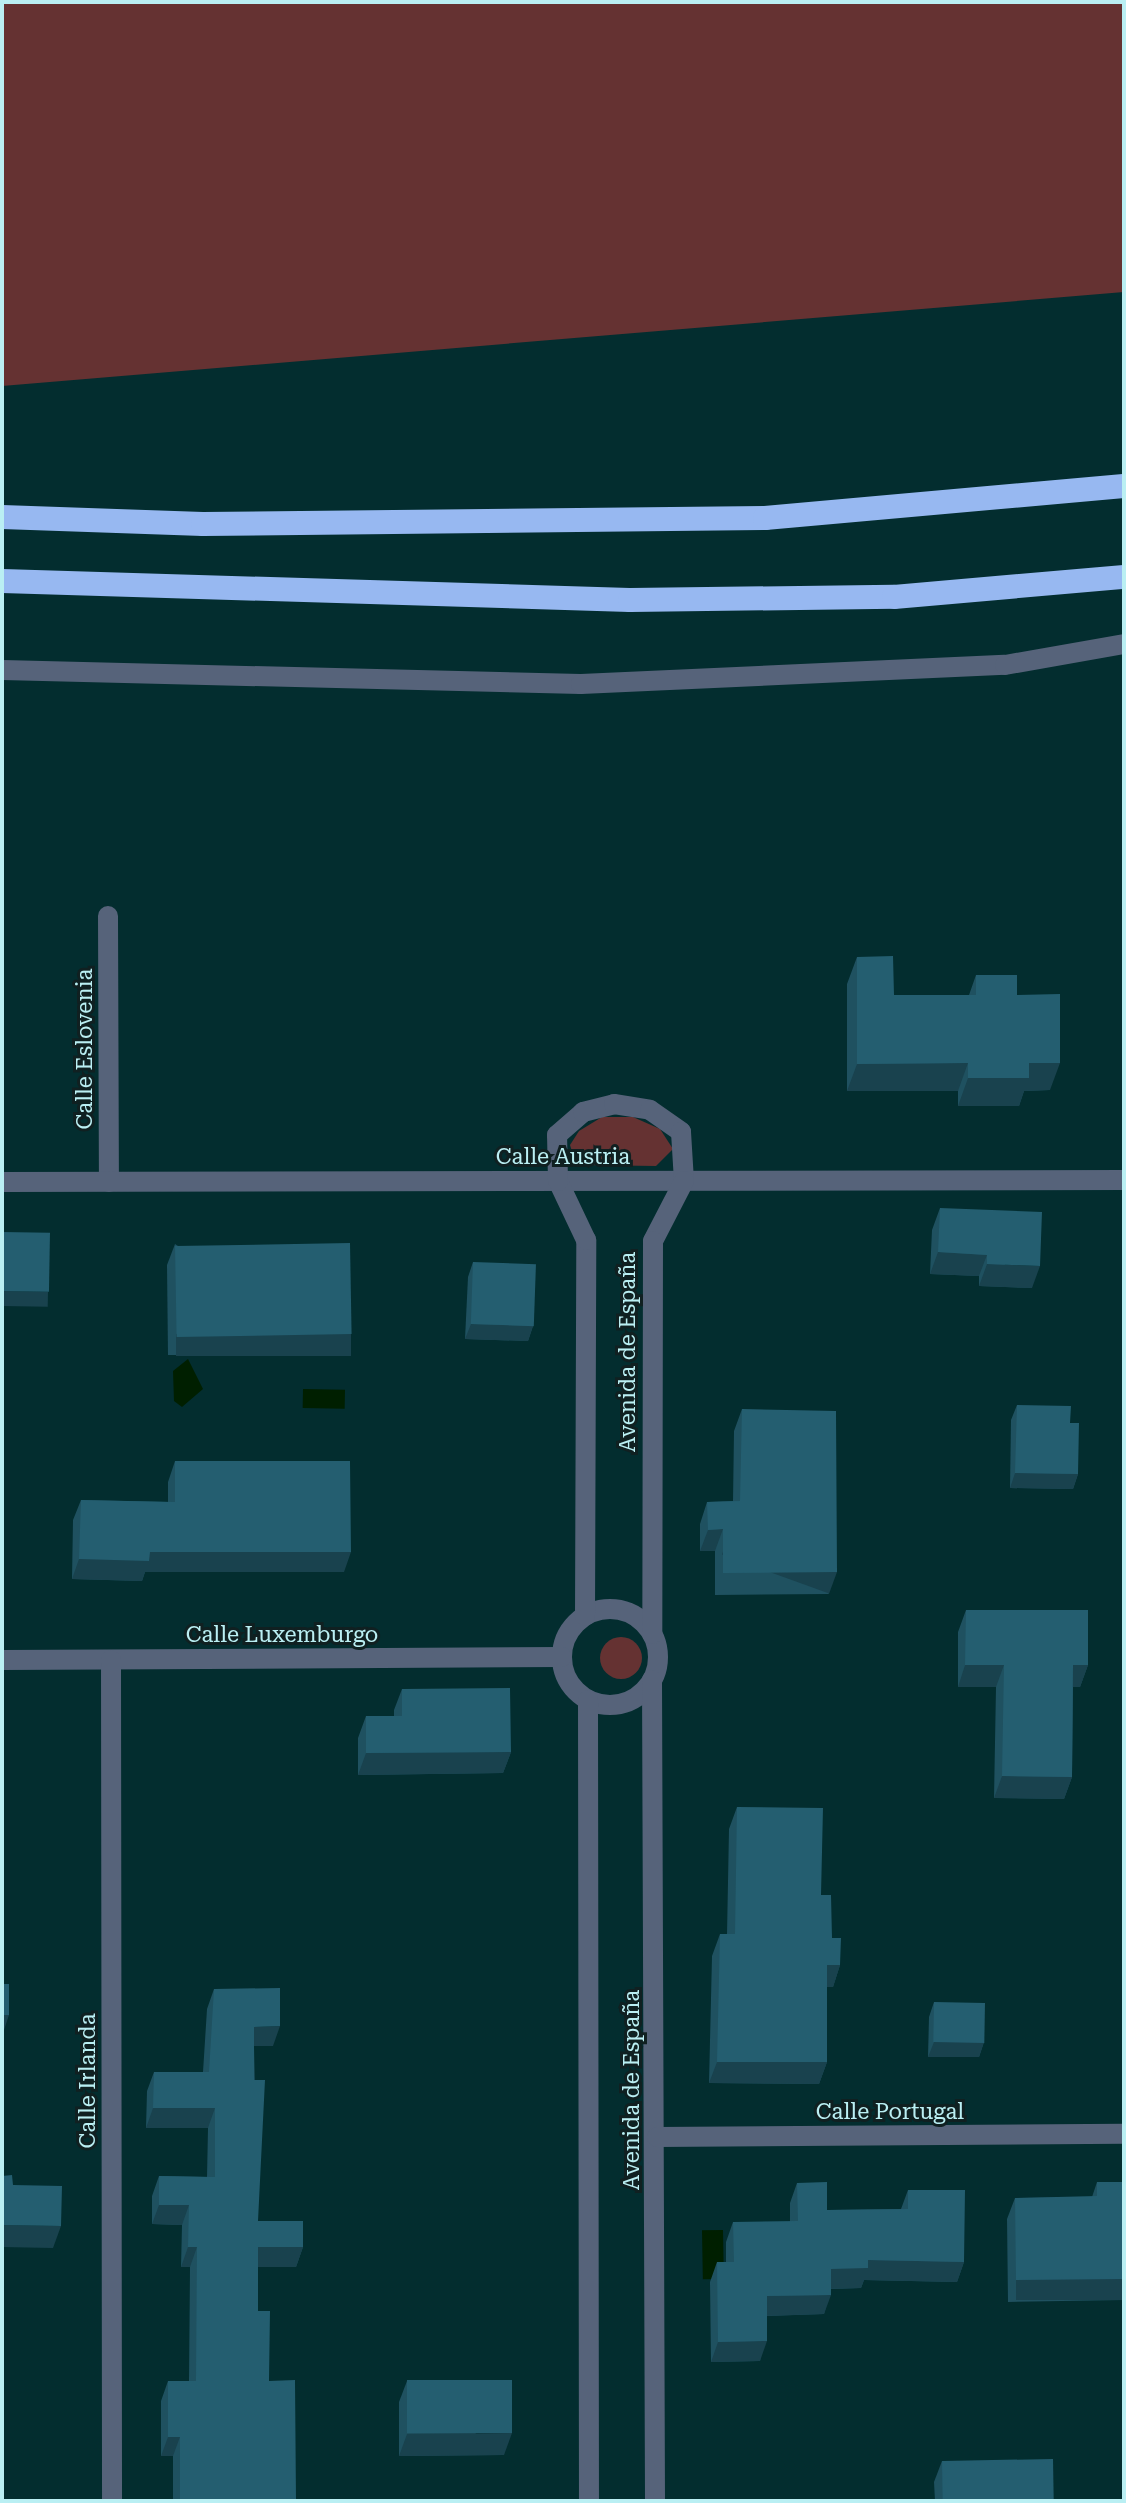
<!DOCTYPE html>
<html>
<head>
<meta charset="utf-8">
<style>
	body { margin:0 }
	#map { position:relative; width:1126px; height:2503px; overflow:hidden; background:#032d2f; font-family:"Roboto Serif",serif }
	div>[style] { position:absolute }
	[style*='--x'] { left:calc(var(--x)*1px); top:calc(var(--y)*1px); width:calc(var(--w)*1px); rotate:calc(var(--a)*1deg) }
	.green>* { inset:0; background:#653232 }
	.round { border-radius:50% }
	.water>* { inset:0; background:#001f00; transform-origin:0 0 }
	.minor>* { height:20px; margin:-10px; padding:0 10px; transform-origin:10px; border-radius:10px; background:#56637a }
	.minor>.ring { margin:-10px; padding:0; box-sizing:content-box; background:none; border:20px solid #56637a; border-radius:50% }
	.motorway>* { height:24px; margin:-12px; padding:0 12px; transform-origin:12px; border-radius:12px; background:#97b8f1 }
	.wall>* { inset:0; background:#1f5160 }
	.shaded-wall>* { inset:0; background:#19424e; transform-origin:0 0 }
	.building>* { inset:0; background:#245e70; transform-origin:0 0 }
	span { translate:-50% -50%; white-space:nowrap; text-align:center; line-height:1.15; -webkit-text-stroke:6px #102021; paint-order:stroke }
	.street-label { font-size:22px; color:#baeff3 }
	.frame { position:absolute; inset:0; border:4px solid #baeff3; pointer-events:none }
</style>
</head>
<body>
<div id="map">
	<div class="green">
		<i style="clip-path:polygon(2px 2px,1124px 2px,1124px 292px,2px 386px)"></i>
		<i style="clip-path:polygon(602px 1117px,633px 1117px,660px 1129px,673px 1149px,656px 1166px,582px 1165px,575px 1161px,570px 1145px,579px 1131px)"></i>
		<i class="round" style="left:600px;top:1637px;width:42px;height:42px"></i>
	</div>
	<div class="water">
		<i style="clip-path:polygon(188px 1359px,203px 1389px,182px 1407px,174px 1401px,173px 1371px)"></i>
		<i style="left:303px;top:1389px;width:42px;height:19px;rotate:1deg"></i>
		<i style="left:723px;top:2230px;width:49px;height:21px;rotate:89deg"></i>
	</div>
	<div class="minor">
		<i style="--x:2;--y:670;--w:579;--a:1.39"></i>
		<i style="--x:581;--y:684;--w:424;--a:-2.6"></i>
		<i style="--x:1005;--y:665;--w:121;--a:-10"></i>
		<i style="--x:108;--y:916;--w:266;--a:89.8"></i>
		<i style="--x:2;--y:1182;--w:1122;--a:-0.1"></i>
		<i class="ring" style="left:562px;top:1609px;width:76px;height:76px"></i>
		<i style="--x:585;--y:1616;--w:376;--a:-89.8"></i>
		<i style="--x:586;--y:1240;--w:65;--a:-115.4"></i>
		<i style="--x:558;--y:1181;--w:46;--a:-91.2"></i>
		<i style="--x:557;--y:1135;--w:35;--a:-41"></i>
		<i style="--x:583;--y:1112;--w:32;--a:-14"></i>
		<i style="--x:614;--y:1104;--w:36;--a:9"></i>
		<i style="--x:650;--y:1110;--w:38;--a:35"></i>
		<i style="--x:681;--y:1132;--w:49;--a:86.5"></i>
		<i style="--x:684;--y:1181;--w:68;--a:117.3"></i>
		<i style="--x:653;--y:1241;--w:393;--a:90.1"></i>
		<i style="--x:2;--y:1660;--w:560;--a:-0.31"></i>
		<i style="--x:111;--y:1660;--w:841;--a:89.93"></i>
		<i style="--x:652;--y:1680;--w:821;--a:89.79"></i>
		<i style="--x:588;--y:1700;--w:801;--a:89.93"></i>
		<i style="--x:657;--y:2137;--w:467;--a:-0.4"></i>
	</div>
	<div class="motorway">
		<i style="--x:2;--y:517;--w:201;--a:2"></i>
		<i style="--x:203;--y:524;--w:562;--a:-0.61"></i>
		<i style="--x:765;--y:518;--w:360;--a:-5.1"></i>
		<i style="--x:2;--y:581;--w:628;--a:1.73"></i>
		<i style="--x:630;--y:600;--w:264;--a:-0.7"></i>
		<i style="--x:894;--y:597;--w:231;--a:-5"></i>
	</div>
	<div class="wall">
		<i style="clip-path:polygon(857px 957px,894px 995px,969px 995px,976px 975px,1017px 995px,1050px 1090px,1024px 1091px,1019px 1106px,958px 1106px,958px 1091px,847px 1091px,847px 984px)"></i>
		<i style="clip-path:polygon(940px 1208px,1032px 1288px,979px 1286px,979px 1276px,930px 1274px,932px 1230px)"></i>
		<i style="clip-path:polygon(175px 1244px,343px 1355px,168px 1355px,167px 1265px)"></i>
		<i style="clip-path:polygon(473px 1262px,533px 1326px,528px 1341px,465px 1339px,468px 1277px)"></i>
		<i style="clip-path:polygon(1017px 1405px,1078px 1474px,1073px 1489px,1010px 1488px,1011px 1420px)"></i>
		<i style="clip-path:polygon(742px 1409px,829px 1594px,715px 1595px,715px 1551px,700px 1551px,700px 1524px,707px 1502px,733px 1501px,734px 1431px)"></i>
		<i style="clip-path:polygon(175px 1461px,344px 1572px,145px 1572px,142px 1581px,72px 1579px,73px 1520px,81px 1500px,168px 1502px,168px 1482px)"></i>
		<i style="clip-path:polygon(966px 1610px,1088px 1665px,1080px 1687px,1073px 1687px,1072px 1777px,1064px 1799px,994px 1798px,996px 1687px,958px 1687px,958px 1632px)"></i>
		<i style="clip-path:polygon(402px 1689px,511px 1752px,503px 1773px,358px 1775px,358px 1738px,366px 1716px,394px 1716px,394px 1710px)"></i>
		<i style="clip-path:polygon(737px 1807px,821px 1895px,832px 1938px,840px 1965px,833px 1987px,827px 1987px,827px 2062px,819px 2084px,709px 2083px,712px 1956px,720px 1934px,727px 1934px,729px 1829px)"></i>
		<i style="clip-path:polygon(214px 1989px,273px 2046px,254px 2046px,258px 2221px,303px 2247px,296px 2267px,258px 2267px,258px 2311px,269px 2381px,296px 2501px,173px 2501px,173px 2456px,161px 2456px,161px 2401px,168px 2381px,189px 2381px,190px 2267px,181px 2267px,182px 2225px,152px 2224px,152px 2196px,159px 2176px,207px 2177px,208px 2128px,146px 2128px,147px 2091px,154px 2072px,203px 2072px,207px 2009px)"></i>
		<i style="clip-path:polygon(934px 2002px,984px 2042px,979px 2057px,928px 2057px,929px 2017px)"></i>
		<i style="clip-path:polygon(1097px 2182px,1124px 2182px,1124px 2300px,1008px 2302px,1007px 2219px,1015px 2198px,1092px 2197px)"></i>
		<i style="clip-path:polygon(797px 2183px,827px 2210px,901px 2209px,908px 2190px,964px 2262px,957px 2282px,864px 2280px,861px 2288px,831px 2289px,824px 2314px,767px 2316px,760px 2361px,711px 2362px,710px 2282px,717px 2262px,726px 2262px,726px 2242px,733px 2222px,790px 2222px,790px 2203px)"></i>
		<i style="clip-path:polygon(407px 2381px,504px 2455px,399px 2456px,399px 2402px)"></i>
		<i style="clip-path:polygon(942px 2461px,1054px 2501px,935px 2501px,934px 2482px)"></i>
	</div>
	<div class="shaded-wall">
		<i style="clip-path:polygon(968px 1063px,958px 1091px,847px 1091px,857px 1064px)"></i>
		<i style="clip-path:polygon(1029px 1063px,1060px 1063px,1050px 1090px,1024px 1091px,1019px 1106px,958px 1106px,968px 1078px)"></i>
		<i style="clip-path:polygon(938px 1252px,987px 1255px,979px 1276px,930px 1274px)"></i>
		<i style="clip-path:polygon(987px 1264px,1040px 1266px,1032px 1288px,979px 1286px)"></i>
		<i style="left:2px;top:1291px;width:46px;height:15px;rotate:1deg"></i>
		<i style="clip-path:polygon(471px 1324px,533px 1326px,528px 1341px,465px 1339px)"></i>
		<i style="left:176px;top:1334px;width:175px;height:22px"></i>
		<i style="clip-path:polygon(1015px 1473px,1078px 1474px,1073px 1489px,1010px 1488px)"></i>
		<i style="clip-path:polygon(723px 1529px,715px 1551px,700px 1551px,708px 1530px)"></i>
		<i style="clip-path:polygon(150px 1552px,351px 1552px,344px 1572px,145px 1572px,142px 1581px,72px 1579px,79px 1559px)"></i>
		<i style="left:837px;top:1572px;width:23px;height:114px;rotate:110deg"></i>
		<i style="clip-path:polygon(965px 1665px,1004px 1665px,996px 1687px,958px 1687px)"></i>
		<i style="clip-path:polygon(1073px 1665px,1088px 1665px,1080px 1687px,1065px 1687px)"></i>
		<i style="clip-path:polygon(511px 1752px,503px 1773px,358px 1775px,366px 1753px)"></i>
		<i style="clip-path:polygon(1002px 1776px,1072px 1777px,1064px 1799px,994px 1798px)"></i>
		<i style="clip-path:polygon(827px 1965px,840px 1965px,833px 1987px,819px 1987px)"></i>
		<i style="clip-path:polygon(2px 2015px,9px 2015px,4px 2030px,2px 2030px)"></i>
		<i style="clip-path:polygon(280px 2026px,273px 2046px,246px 2046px,254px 2027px)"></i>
		<i style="clip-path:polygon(934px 2042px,984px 2042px,979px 2057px,928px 2057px)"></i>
		<i style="clip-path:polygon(717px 2062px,827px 2062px,819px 2084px,709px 2083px)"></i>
		<i style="clip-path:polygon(153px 2108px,215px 2108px,208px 2128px,146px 2128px)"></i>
		<i style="clip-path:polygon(159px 2205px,189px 2205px,182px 2225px,152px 2224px)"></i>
		<i style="clip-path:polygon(2px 2225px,61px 2226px,53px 2248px,2px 2247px)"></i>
		<i style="clip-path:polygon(188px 2247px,197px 2247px,190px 2267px,181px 2267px)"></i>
		<i style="clip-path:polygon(258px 2247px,303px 2247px,296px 2267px,251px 2267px)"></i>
		<i style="clip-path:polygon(868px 2260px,964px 2262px,957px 2282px,864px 2280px,861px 2288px,824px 2289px,831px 2269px)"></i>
		<i style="left:1124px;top:2279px;width:21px;height:108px;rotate:90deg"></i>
		<i style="clip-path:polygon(831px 2295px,824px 2314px,760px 2316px,767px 2296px)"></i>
		<i style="clip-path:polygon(767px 2341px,760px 2361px,711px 2362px,718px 2342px)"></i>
		<i style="clip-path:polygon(512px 2433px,504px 2455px,399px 2456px,407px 2434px)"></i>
		<i style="clip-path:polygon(168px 2437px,180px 2437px,173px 2456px,161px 2456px)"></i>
	</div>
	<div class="building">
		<i style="clip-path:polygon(893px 956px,894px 995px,976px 995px,976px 975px,1017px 975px,1017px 995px,1060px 994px,1060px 1063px,1029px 1063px,1029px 1078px,968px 1078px,968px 1063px,857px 1064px,857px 957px)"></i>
		<i style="clip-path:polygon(940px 1208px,1042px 1212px,1040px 1266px,987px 1264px,987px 1255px,938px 1252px)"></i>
		<i style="left:2px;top:1232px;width:48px;height:59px;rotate:1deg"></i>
		<i style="left:350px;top:1243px;width:91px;height:175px;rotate:89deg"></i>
		<i style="left:473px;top:1262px;width:63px;height:62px;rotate:2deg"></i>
		<i style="clip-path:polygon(1017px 1405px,1071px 1406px,1070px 1423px,1079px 1423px,1078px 1474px,1015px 1473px)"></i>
		<i style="clip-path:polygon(742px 1409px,836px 1411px,837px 1572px,723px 1573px,723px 1529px,708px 1530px,707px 1502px,740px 1501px)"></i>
		<i style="clip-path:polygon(175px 1461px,350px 1461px,351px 1552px,150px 1552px,149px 1561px,79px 1559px,81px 1500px,175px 1502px)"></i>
		<i style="clip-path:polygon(966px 1610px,1088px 1610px,1088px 1665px,1073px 1665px,1072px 1777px,1002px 1776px,1004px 1665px,965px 1665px)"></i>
		<i style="clip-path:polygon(510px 1688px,511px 1752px,366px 1753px,366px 1716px,402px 1716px,402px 1689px)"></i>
		<i style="clip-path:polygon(737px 1807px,823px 1808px,821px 1895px,831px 1895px,832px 1938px,841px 1938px,840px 1965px,827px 1965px,827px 2062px,717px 2062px,720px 1934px,735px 1934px)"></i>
		<i style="left:2px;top:1984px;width:7px;height:31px"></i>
		<i style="clip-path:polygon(280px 1988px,280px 2026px,254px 2027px,254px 2080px,265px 2080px,258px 2221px,303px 2221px,303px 2247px,258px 2247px,258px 2311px,270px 2311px,269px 2381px,295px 2380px,296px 2501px,180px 2501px,180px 2437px,168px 2437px,168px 2381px,196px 2381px,197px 2247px,188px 2247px,189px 2205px,159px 2205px,159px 2176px,215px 2177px,215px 2108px,153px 2108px,154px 2072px,209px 2072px,214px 1989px)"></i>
		<i style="left:934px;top:2002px;width:51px;height:40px;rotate:1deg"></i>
		<i style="clip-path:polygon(12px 2175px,13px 2185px,62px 2186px,61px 2226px,2px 2225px,2px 2176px)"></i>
		<i style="clip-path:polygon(827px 2182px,827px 2210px,908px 2209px,908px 2190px,965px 2190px,964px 2262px,868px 2260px,868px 2268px,831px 2269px,831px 2295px,767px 2296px,767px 2341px,718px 2342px,717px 2262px,734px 2262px,733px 2222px,798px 2221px,797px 2183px)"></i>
		<i style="clip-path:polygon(1097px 2182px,1124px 2182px,1124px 2279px,1016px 2280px,1015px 2198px,1097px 2196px)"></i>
		<i style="left:512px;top:2380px;width:53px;height:105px;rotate:90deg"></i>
		<i style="left:1053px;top:2459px;width:42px;height:111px;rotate:89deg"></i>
	</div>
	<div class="street-label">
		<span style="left:85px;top:1049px;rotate:-90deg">Calle Eslovenia</span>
		<span style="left:563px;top:1157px">Calle Austria</span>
		<span style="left:628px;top:1352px;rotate:-90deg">Avenida de España</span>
		<span style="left:282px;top:1635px">Calle Luxemburgo</span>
		<span style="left:88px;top:2081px;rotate:-90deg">Calle Irlanda</span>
		<span style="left:632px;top:2090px;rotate:-90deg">Avenida de España</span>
		<span style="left:890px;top:2112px">Calle Portugal</span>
	</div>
	<div class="frame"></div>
</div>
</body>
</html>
